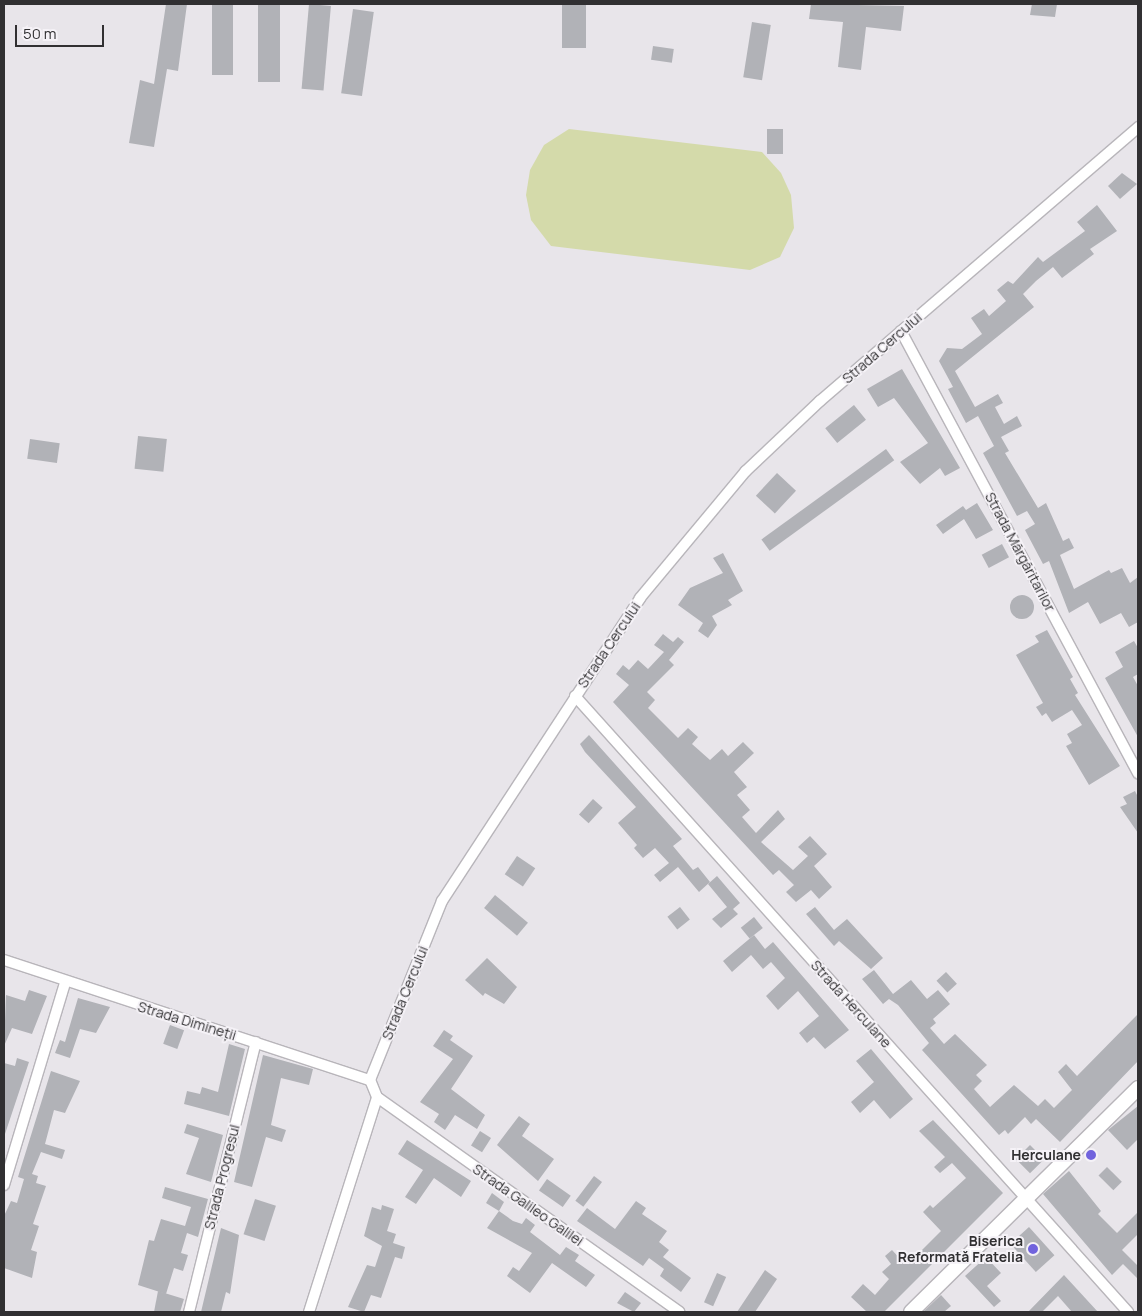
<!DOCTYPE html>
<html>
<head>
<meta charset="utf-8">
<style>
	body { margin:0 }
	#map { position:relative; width:1142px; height:1316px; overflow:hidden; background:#e8e5ea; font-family:Manrope,sans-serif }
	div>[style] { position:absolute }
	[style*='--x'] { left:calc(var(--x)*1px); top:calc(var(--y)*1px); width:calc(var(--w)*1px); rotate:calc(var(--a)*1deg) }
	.green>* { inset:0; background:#d4daaa }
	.building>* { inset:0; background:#b1b2b7; transform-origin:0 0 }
	.round { border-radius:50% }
	.roads { filter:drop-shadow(1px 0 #b8b5ba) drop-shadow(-1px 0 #b8b5ba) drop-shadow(0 1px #b8b5ba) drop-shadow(0 -1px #b8b5ba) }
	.street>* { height:10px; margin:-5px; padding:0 5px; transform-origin:5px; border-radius:5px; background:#fff }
	.secondary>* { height:14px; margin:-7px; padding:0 7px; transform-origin:7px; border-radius:7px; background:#fff }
	.dots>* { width:14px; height:14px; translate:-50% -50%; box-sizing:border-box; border:2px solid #f5f2f7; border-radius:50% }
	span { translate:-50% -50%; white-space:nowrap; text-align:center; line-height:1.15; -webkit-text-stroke:4px #f5f2f7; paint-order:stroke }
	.street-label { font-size:14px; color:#313032 }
	.poi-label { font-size:14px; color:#313032; font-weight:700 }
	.right { translate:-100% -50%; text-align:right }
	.frame { position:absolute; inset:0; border:5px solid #313032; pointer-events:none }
	.scale { position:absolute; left:15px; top:25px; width:89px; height:22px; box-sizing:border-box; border:2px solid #313032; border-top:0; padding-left:6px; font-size:15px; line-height:18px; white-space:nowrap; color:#313032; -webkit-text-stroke:4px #f5f2f7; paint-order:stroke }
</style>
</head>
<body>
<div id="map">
	<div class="green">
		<i style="clip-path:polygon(569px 129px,762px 152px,781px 173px,791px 195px,794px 228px,780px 257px,750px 270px,551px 246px,531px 220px,526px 195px,530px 170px,544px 145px)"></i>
	</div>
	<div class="building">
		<i style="clip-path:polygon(166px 4px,187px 4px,178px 71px,167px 69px,154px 147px,129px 143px,140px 80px,154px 84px)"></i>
		<i style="left:212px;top:4px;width:21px;height:71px"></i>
		<i style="left:258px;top:4px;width:22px;height:78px"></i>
		<i style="left:309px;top:4px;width:22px;height:85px;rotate:5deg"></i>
		<i style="left:562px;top:4px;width:24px;height:44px"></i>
		<i style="clip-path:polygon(811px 4px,904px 6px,901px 31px,866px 27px,861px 70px,838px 67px,843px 22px,809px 19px)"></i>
		<i style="clip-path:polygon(1032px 4px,1057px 4px,1055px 17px,1030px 15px)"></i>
		<i style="left:353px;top:9px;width:21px;height:85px;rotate:8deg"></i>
		<i style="left:752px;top:22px;width:19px;height:56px;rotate:9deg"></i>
		<i style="left:653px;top:46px;width:21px;height:14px;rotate:8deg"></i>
		<i style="left:767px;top:129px;width:16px;height:25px"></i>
		<i style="clip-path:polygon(1122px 173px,1137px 184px,1120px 199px,1108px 186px)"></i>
		<i style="clip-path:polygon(1097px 205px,1117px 231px,1090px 249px,1094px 254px,1062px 278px,1053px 267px,1036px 281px,1023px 294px,1034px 307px,955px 371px,975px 407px,998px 394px,1003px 403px,995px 407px,1004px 424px,1017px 416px,1022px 426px,1001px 437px,1009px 451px,1005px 453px,1038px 508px,1046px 503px,1063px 541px,1069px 538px,1074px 548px,1060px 555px,1074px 589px,1109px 570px,1111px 573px,1122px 568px,1130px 583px,1138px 577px,1138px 622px,1129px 627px,1121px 613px,1100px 624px,1088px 602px,1069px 613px,1049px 561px,1043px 564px,1025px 530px,1035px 524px,1027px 511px,1017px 516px,983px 453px,994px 446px,978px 416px,966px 423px,948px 389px,953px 387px,939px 361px,947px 348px,962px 349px,982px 334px,971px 318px,984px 309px,989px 316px,1006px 301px,997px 290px,1008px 281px,1013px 284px,1038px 257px,1043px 262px,1085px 231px,1077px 222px)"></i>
		<i style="clip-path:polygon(902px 369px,960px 468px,945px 476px,940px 468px,920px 484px,900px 462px,928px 443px,894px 398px,878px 407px,867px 389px)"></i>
		<i style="left:854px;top:405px;width:19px;height:37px;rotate:51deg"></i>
		<i style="left:138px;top:436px;width:29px;height:33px;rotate:6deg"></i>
		<i style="left:30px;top:439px;width:30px;height:20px;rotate:8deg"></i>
		<i style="left:886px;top:449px;width:14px;height:154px;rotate:54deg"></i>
		<i style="left:777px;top:473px;width:26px;height:31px;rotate:43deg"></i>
		<i style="clip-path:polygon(977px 503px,993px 530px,976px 539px,964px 519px,943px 534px,936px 525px,963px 506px,966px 510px)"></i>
		<i style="left:1002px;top:544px;width:15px;height:23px;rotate:62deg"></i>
		<i style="clip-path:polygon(723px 553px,743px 591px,728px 600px,732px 605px,712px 616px,717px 625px,708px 638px,698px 631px,703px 623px,678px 605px,690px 588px,723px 573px,713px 558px)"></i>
		<i class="round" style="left:1010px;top:595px;width:24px;height:24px"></i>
		<i style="clip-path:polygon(1047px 630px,1073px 677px,1070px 679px,1078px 693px,1075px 695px,1120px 766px,1089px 785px,1066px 746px,1072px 743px,1067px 734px,1082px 725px,1072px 710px,1052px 722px,1046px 713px,1042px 716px,1036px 707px,1043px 703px,1016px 655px,1039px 642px,1035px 636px)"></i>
		<i style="clip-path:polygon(663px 634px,673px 642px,678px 637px,684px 642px,669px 660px,674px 665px,647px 692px,655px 700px,648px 708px,678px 738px,688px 728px,698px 737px,692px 744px,710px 760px,722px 749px,728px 756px,743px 742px,754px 753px,734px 772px,747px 787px,737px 795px,750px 810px,742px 817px,756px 833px,778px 810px,785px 819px,761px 842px,793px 870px,808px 856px,798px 847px,810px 836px,827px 854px,814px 866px,832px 887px,819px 899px,811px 890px,796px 902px,786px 892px,794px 885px,779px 870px,773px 875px,613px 702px,629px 685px,616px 674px,623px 665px,629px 670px,638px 660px,648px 669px,664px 652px,654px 645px)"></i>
		<i style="clip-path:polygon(1134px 641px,1138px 648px,1138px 674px,1133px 677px,1138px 686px,1138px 737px,1105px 678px,1123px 667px,1115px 652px)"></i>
		<i style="clip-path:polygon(589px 735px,682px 839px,673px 846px,693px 870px,698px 867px,710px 882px,699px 892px,678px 867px,660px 882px,654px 875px,669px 863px,655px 848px,643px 858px,634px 848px,637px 845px,618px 823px,636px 807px,585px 752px,580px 744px)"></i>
		<i style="clip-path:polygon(1135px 791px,1138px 797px,1138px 833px,1120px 807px,1127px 804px,1123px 797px)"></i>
		<i style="left:593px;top:799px;width:13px;height:21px;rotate:42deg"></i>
		<i style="left:517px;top:856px;width:22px;height:22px;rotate:34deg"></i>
		<i style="clip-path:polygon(717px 876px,740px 903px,733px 909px,738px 914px,721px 928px,712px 919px,727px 907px,708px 884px)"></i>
		<i style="left:495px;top:895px;width:43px;height:17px;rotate:40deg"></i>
		<i style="left:680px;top:907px;width:16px;height:16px;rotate:52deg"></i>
		<i style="clip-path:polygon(815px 907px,834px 930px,847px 919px,883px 958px,871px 969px,839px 941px,834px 946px,806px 914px)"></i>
		<i style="left:754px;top:917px;width:14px;height:17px;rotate:51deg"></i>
		<i style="clip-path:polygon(754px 935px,765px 949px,773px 942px,849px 1030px,825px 1049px,814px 1037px,807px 1043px,799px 1033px,819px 1016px,798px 991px,778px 1010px,766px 996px,785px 978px,771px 962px,763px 969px,751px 955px,732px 972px,723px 961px)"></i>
		<i style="clip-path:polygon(487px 958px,517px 987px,504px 1004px,485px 993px,483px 996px,465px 980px)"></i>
		<i style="clip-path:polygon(874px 970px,893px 994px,911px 980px,927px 999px,938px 990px,950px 1004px,933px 1019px,936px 1023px,930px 1028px,944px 1044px,955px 1034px,987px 1065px,976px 1075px,982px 1081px,974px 1089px,990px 1107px,1014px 1085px,1038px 1106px,1045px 1099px,1054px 1108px,1072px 1090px,1058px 1072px,1066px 1064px,1077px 1076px,1138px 1014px,1138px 1061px,1060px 1142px,1036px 1119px,1031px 1124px,1025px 1117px,1008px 1134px,1005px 1130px,999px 1135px,922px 1050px,929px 1043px,898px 1005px,889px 999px,883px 1004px,862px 979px)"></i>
		<i style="left:946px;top:972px;width:16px;height:13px;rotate:47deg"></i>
		<i style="clip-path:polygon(29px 990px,47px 996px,32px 1034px,12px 1028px,4px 1046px,6px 995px,25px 1001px)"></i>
		<i style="clip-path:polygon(78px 998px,110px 1007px,96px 1033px,80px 1029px,70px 1058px,55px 1053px,60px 1040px,65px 1042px)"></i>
		<i style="left:170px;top:1025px;width:15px;height:20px;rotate:20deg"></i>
		<i style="clip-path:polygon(444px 1030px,453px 1036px,450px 1040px,473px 1056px,451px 1089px,485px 1115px,477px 1129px,455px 1115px,445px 1130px,434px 1122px,439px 1114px,420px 1102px,453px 1059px,433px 1046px)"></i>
		<i style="clip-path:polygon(229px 1044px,245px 1049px,229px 1116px,184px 1104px,187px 1091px,200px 1094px,202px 1087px,218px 1092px)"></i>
		<i style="clip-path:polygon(871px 1049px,913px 1099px,890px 1119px,874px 1100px,860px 1113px,851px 1102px,874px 1082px,856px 1061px)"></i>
		<i style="clip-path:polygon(263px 1055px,313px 1069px,309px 1085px,281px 1078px,271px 1125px,286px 1130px,282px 1142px,266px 1137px,252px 1187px,234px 1182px)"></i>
		<i style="clip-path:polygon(17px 1058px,29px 1062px,5px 1134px,4px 1063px,15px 1066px)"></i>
		<i style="clip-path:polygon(51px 1071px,80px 1081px,65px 1113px,54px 1110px,45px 1144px,65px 1150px,62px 1159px,41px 1152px,32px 1174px,38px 1176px,36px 1183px,46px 1186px,33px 1224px,39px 1226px,31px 1250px,37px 1252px,32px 1278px,4px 1268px,4px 1216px,11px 1201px,17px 1203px,24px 1179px,18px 1177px)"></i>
		<i style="clip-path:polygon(1138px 1106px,1138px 1139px,1127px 1150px,1108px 1130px)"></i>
		<i style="clip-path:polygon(519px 1116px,530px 1124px,522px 1136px,554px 1159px,538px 1181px,497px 1145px)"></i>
		<i style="clip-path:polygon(933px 1120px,1003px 1193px,884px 1312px,867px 1312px,851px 1297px,863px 1284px,875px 1295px,889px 1279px,882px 1272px,891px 1264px,885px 1256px,892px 1250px,904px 1263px,910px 1262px,941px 1231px,923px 1212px,930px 1205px,933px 1208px,966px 1178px,952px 1163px,940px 1173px,934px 1167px,945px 1157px,919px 1131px)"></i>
		<i style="clip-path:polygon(187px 1124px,223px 1135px,211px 1182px,186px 1174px,199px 1138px,184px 1133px)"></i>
		<i style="left:480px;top:1131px;width:13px;height:17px;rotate:32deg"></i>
		<i style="clip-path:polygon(407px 1140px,471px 1181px,461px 1197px,434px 1178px,416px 1204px,405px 1197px,423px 1170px,398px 1154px)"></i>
		<i style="left:1030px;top:1145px;width:20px;height:20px;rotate:45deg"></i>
		<i style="left:1107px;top:1167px;width:21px;height:12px;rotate:45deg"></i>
		<i style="clip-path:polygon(1069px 1171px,1101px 1211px,1098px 1214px,1117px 1233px,1138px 1212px,1138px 1234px,1122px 1250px,1138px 1266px,1138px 1279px,1123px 1264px,1112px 1275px,1043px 1194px)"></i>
		<i style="left:594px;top:1176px;width:10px;height:31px;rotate:37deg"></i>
		<i style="left:547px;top:1179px;width:29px;height:14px;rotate:35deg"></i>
		<i style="clip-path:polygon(165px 1187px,208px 1199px,198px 1237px,187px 1233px,181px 1253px,188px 1255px,183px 1271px,174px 1268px,166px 1294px,138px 1285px,149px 1240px,154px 1241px,161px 1219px,185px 1226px,191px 1207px,162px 1198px)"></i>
		<i style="clip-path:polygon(492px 1193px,504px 1202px,499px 1211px,486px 1203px)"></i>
		<i style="left:255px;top:1199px;width:22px;height:37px;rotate:18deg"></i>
		<i style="clip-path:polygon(636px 1201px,646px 1208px,642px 1214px,667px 1231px,659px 1242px,669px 1250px,663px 1257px,691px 1278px,681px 1292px,660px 1276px,664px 1269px,649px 1258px,643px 1266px,577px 1221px,587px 1208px,615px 1229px)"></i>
		<i style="clip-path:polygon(382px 1205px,394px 1209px,387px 1231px,396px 1234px,393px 1243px,405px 1247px,402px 1259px,395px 1257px,381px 1298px,371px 1295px,364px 1312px,348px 1307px,367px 1265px,375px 1267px,382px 1246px,364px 1236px,372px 1207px,381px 1210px)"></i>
		<i style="clip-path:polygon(499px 1211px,513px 1221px,522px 1224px,526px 1218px,535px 1225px,530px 1232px,560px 1255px,566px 1247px,579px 1255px,575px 1261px,595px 1275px,586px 1287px,552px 1263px,530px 1293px,507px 1276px,513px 1267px,519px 1271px,532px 1253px,487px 1228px)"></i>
		<i style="left:1029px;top:1227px;width:38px;height:25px;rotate:48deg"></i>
		<i style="clip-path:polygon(221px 1228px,239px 1235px,230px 1294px,226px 1292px,221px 1312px,201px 1312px)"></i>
		<i style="clip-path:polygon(986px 1257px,1001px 1273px,987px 1286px,1001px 1301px,994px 1307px,965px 1276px)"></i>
		<i style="clip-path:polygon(765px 1270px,777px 1279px,755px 1312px,737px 1312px)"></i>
		<i style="left:717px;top:1273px;width:10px;height:32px;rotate:24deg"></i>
		<i style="clip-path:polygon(1064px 1275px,1098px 1312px,1072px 1312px,1058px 1296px,1042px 1312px,1028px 1312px)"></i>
		<i style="clip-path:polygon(158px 1291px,184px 1299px,180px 1312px,154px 1312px)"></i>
		<i style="clip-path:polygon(625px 1292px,641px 1303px,634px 1312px,617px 1303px)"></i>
		<i style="clip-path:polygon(941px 1295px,951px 1306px,944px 1312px,923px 1312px)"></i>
	</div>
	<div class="roads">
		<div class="street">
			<i style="--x:901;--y:331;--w:502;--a:61.8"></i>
			<i style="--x:575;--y:696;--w:828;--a:48.08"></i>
			<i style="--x:4;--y:960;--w:385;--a:18.2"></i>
			<i style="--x:377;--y:1097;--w:371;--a:35.4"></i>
			<i style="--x:4;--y:1185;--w:211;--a:-73.2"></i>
			<i style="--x:189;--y:1312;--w:278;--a:-76.1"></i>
			<i style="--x:309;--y:1312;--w:225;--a:-72.4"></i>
			<i style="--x:377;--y:1097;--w:18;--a:-112"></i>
			<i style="--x:370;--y:1080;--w:193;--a:-68.1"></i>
			<i style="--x:442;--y:901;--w:362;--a:-56.8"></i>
			<i style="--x:640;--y:598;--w:165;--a:-50.2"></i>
			<i style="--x:746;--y:471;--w:102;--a:-43.4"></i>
			<i style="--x:820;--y:401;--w:420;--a:-40.7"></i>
		</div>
		<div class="secondary">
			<i style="--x:911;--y:1312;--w:319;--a:-44.6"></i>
		</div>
	</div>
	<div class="dots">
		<i style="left:1091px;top:1155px;background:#7163dd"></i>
		<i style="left:1033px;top:1249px;background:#7163dd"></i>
	</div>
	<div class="street-label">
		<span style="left:882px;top:348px;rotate:-41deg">Strada Cercului</span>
		<span style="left:1020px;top:552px;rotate:62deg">Strada Mărgăritarilor</span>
		<span style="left:609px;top:645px;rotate:-56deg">Strada Cercului</span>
		<span style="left:405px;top:993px;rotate:-68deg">Strada Cercului</span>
		<span style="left:851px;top:1004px;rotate:48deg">Strada Herculane</span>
		<span style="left:187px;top:1021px;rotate:17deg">Strada Dimineții</span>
		<span style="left:222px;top:1177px;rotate:-76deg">Strada Progresul</span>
		<span style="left:528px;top:1205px;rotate:35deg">Strada Galileo Galilei</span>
	</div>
	<div class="poi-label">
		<span class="right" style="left:1081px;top:1155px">Herculane</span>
		<span class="right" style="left:1023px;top:1249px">Biserica<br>Reformată Fratelia</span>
	</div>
	<div class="frame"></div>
	<div class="scale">50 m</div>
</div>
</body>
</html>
